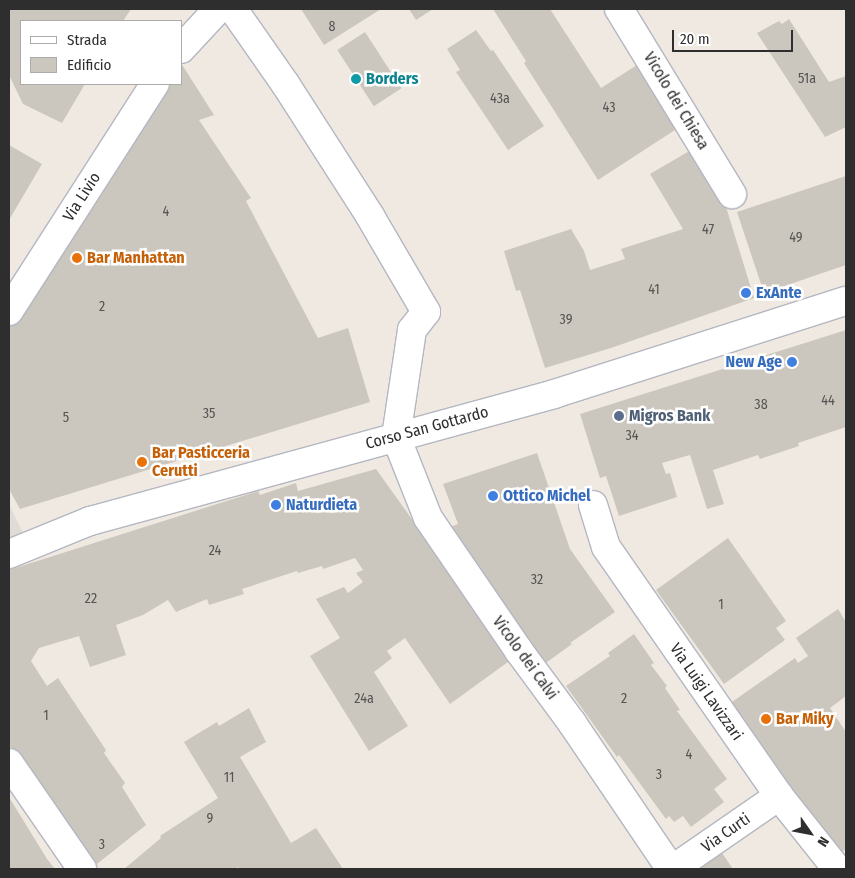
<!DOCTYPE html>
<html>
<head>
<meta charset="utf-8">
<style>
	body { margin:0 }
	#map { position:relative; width:855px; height:878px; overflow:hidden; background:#efe9e1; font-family:"Fira Sans Condensed",sans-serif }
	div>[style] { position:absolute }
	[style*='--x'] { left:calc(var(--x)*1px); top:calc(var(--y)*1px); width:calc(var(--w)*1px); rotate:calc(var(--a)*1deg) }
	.plaza>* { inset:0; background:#dfdcd8 }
	.building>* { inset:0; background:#cbc7bf; transform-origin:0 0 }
	.roads { filter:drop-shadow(1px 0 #b4b7c1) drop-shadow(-1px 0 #b4b7c1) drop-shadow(0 1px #b4b7c1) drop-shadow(0 -1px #b4b7c1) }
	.pedestrian>* { height:28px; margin:-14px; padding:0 14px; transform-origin:14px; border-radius:14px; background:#fff }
	.minor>* { height:28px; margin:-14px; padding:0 14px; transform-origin:14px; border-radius:14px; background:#fff }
	.dots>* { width:14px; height:14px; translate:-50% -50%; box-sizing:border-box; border:2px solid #fff; border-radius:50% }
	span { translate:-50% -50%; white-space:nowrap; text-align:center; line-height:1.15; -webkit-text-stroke:5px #fff; paint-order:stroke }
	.number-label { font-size:14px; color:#555452 }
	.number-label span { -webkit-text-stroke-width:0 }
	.culture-label { font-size:16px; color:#0d838f; font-weight:700 }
	.left { translate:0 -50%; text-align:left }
	.street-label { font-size:16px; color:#2e2e2e }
	.food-label { font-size:16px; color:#c56008; font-weight:700 }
	.shop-label { font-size:16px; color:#366cbe; font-weight:700 }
	.right { translate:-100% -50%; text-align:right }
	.service-label { font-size:16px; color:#4e5e75; font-weight:700 }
	.frame { position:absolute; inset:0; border:10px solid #2e2e2e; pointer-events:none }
	.legend { position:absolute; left:20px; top:20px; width:162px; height:65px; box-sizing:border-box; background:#fff; border:1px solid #ababab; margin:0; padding:6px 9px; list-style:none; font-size:15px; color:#2e2e2e }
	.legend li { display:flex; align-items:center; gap:10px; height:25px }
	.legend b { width:25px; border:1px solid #ababab }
	.north { position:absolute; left:785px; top:808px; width:50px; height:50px; -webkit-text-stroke:4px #fff; paint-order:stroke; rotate:123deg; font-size:14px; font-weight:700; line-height:20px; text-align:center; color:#2e2e2e }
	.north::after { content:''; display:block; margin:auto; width:18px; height:22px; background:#2e2e2e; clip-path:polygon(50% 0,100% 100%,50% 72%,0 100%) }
	.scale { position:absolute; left:672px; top:30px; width:121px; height:22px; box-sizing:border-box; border:2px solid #2e2e2e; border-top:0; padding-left:6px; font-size:15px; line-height:18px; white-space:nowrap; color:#2e2e2e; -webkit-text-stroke:4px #fff; paint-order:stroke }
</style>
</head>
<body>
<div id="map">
	<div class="plaza">
		<i style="clip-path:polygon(9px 504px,24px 535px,9px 541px)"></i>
	</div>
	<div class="building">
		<i style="clip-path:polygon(9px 9px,131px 9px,123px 21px,21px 21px,21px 84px,85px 84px,62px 123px,23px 104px,9px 75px)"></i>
		<i style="clip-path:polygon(301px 9px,381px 9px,324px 45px)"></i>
		<i style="clip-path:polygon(409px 9px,433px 9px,416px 20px)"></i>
		<i style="clip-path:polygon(493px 9px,550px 9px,601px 88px,637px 65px,678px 128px,598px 180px,524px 63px,526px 61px)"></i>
		<i style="clip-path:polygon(789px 19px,829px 82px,846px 76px,846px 127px,825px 137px,757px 33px,779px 21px,782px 24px)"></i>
		<i style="clip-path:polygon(476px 30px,491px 51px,493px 50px,544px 126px,508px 150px,456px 72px,460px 70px,447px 49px)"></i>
		<i style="left:365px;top:32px;width:67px;height:33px;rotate:57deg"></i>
		<i style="clip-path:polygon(181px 63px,214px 115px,199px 120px,251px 198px,246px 201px,318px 338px,348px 328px,370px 402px,20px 509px,9px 489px,9px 321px,159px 84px,181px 84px)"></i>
		<i style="clip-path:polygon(9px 145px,42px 164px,9px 220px)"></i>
		<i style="clip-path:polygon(691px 150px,727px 210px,754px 298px,611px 348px,545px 368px,520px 290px,516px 291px,504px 251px,571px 229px,584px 251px,590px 270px,625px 259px,621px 249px,683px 229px,650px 174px)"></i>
		<i style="clip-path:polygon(846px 176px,846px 265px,764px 293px,737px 212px)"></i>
		<i style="clip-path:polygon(846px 330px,846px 427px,798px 443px,799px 446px,760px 459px,758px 455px,713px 470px,724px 504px,707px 509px,690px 455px,662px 463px,666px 474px,670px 473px,677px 497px,619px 516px,606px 476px,600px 478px,580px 414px)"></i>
		<i style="clip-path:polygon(537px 453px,570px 549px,615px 612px,570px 643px,572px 644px,543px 665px,445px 529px,458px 524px,443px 484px)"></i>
		<i style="clip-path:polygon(376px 469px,512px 659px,450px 704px,405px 638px,387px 651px,392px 658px,374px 672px,408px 726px,369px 751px,310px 656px,340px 638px,316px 599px,344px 587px,348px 593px,363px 582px,356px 573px,363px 570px,355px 558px,323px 569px,322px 566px,298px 573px,297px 571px,242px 589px,244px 594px,209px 605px,207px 599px,176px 612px,168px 600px,143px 615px,116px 625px,126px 655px,90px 667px,79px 636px,39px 648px,31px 661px,47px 686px,58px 678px,106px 750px,104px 753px,125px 783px,122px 787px,146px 825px,97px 864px,63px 817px,33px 783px,9px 745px,9px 570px,258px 491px,260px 495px,296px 483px,298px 491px)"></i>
		<i style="clip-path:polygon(728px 538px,786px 621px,776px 628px,785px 640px,724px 684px,656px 590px)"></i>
		<i style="clip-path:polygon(838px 609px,846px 622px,846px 696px,830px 708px,846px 732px,846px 849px,838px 854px,776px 776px,780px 774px,764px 750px,762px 752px,729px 704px,795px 658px,798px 663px,808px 656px,796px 638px)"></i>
		<i style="clip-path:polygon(634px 634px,654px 663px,651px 665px,667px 686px,665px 688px,680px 710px,677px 711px,727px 779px,714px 789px,724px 802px,691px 827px,683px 816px,674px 822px,669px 816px,666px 819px,619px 755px,617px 757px,566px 686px,610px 656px,608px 653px)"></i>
		<i style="clip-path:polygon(249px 708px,266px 742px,240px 757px,291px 843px,316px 828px,343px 869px,239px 869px,238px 867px,235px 869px,124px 869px,161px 838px,160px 836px,218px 798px,184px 742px,217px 722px,219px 726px)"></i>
		<i style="clip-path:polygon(9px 797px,47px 859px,55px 869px,9px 869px)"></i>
		<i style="clip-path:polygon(718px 847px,733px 869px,687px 869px)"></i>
	</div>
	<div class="roads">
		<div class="pedestrian">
			<i style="--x:9;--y:554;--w:87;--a:-22.2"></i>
			<i style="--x:90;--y:521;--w:481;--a:-15.3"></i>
			<i style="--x:554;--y:394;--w:306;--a:-17.7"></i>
		</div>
		<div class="minor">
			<i style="--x:233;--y:9;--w:93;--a:55.1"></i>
			<i style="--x:286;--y:85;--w:156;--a:57.3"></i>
			<i style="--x:370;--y:216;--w:111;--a:59.7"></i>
			<i style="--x:426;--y:312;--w:23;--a:128"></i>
			<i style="--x:412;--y:330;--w:108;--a:98.5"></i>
			<i style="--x:396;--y:437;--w:87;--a:68.4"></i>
			<i style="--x:428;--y:518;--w:161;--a:55.6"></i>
			<i style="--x:519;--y:651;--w:89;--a:53.6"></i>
			<i style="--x:572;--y:723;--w:176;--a:55.9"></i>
			<i style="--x:619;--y:9;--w:217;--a:58.6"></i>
			<i style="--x:181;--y:49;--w:54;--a:-47.2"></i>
			<i style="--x:9;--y:311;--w:270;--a:-57.3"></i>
			<i style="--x:593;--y:505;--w:44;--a:72.8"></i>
			<i style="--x:606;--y:547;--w:303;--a:55.2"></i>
			<i style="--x:779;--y:796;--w:93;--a:51.5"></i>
			<i style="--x:9;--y:763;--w:129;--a:55.4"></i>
			<i style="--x:673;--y:869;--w:129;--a:-34.6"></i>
		</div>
	</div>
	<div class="dots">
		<i style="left:356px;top:79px;background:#0f9aa8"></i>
		<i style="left:77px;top:258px;background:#e8710a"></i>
		<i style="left:746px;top:293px;background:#3f7fe0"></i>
		<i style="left:792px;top:362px;background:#3f7fe0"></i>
		<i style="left:619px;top:416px;background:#5c6f8a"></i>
		<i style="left:142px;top:462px;background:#e8710a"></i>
		<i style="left:493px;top:496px;background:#3f7fe0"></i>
		<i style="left:276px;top:505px;background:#3f7fe0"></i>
		<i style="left:766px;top:719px;background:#e8710a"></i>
	</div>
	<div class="number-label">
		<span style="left:332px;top:27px">8</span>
		<span style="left:807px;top:79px">51a</span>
		<span style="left:500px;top:99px">43a</span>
		<span style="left:609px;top:108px">43</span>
		<span style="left:166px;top:212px">4</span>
		<span style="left:708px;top:230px">47</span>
		<span style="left:796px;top:238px">49</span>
		<span style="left:654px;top:290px">41</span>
		<span style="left:102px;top:307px">2</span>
		<span style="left:566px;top:320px">39</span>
		<span style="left:828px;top:401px">44</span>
		<span style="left:761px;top:405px">38</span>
		<span style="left:209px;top:414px">35</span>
		<span style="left:66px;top:418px">5</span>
		<span style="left:632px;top:436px">34</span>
		<span style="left:215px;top:551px">24</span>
		<span style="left:537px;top:580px">32</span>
		<span style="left:91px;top:599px">22</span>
		<span style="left:721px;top:605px">1</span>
		<span style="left:364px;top:699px">24a</span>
		<span style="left:624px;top:699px">2</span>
		<span style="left:46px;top:716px">1</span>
		<span style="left:689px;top:755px">4</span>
		<span style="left:659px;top:775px">3</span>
		<span style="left:229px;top:778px">11</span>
		<span style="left:210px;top:819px">9</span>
		<span style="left:102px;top:845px">3</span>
	</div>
	<div class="culture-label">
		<span class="left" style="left:366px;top:79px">Borders</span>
	</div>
	<div class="street-label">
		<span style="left:676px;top:101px;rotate:59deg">Vicolo dei Chiesa</span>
		<span style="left:82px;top:197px;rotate:-57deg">Via Livio</span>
		<span style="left:427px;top:428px;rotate:-15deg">Corso San Gottardo</span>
		<span style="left:525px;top:658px;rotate:54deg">Vicolo dei Calvi</span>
		<span style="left:706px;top:692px;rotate:55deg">Via Luigi Lavizzari</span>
		<span style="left:726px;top:833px;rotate:-35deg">Via Curti</span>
	</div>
	<div class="food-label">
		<span class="left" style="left:87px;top:258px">Bar Manhattan</span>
		<span class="left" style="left:152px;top:462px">Bar Pasticceria<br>Cerutti</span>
		<span class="left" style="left:776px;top:719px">Bar Miky</span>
	</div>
	<div class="shop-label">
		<span class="left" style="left:756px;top:293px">ExAnte</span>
		<span class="right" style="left:782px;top:362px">New Age</span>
		<span class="left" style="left:503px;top:496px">Ottico Michel</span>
		<span class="left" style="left:286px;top:505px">Naturdieta</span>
	</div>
	<div class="service-label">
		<span class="left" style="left:629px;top:416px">Migros Bank</span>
	</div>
	<div class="frame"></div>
	<ul class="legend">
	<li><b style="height:6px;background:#fff"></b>Strada</li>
	<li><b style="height:14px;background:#cbc7bf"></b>Edificio</li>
	</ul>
	<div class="north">N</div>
	<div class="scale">20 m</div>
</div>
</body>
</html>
